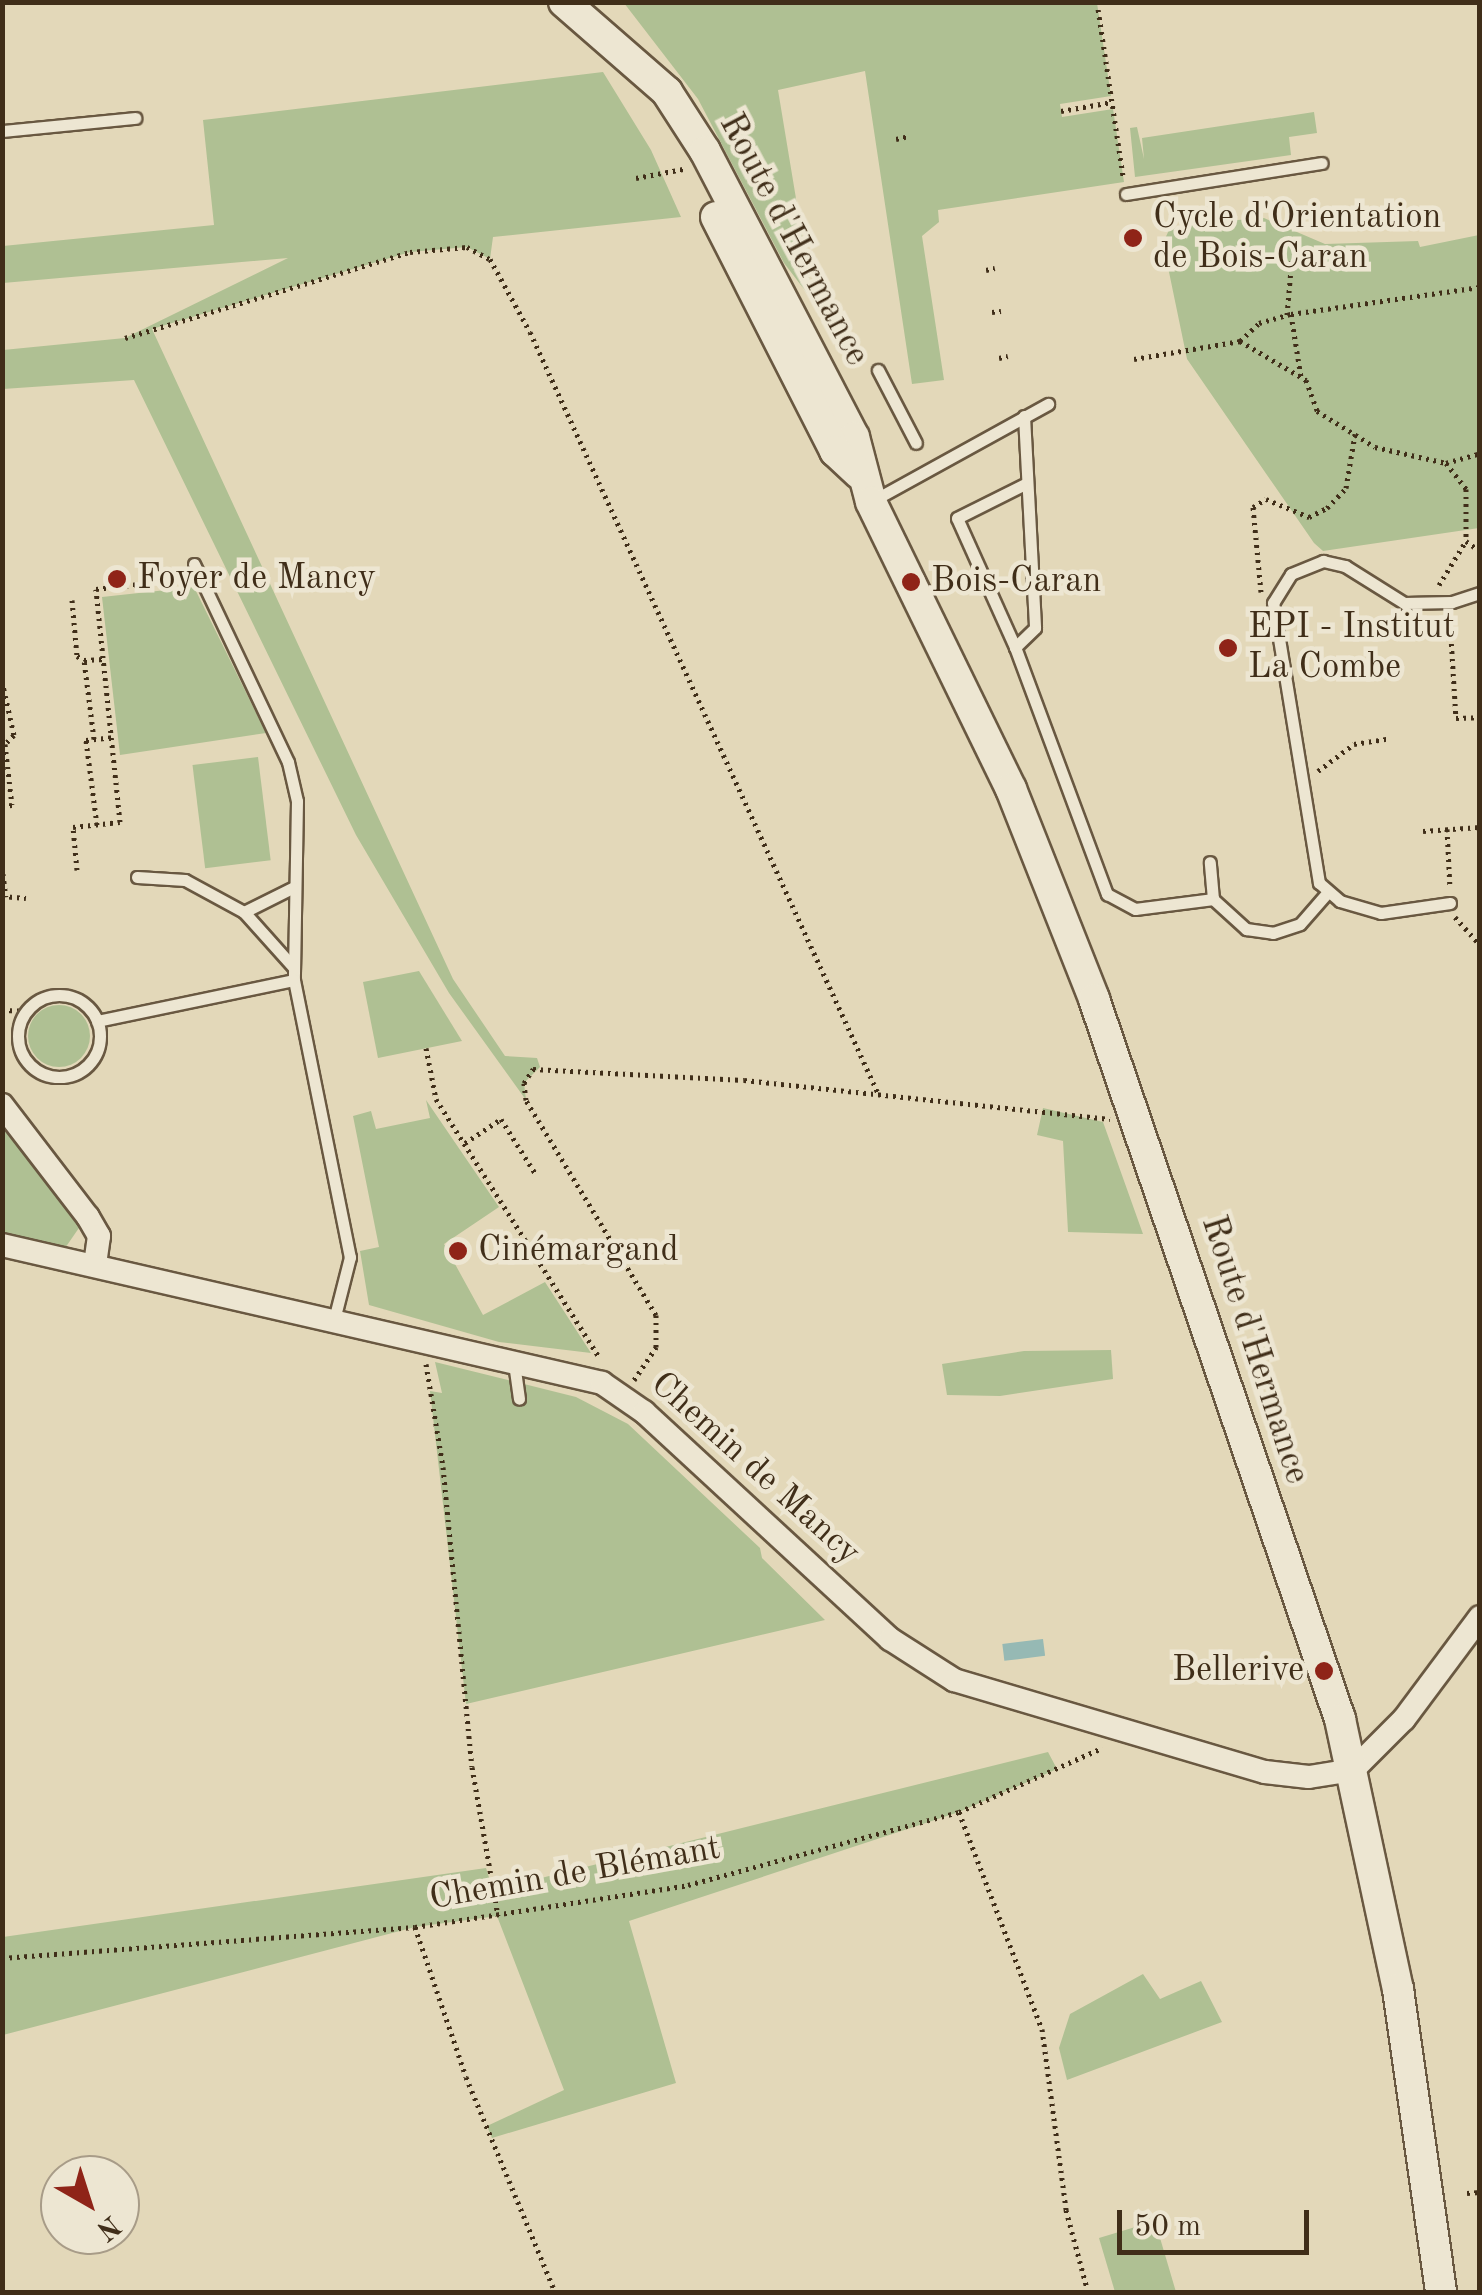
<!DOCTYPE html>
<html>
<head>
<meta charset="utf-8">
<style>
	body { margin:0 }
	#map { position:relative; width:1482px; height:2295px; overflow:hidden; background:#e3d8b9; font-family:"Old Standard TT",serif }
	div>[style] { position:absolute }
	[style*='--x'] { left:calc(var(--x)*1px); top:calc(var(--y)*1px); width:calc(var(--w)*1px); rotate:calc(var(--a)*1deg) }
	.green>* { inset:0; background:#afc093; transform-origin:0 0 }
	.round { border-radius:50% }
	.water>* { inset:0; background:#96b9b4; transform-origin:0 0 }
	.path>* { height:5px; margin-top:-2.5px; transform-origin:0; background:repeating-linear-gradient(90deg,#402e19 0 2.5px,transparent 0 7.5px) }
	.roads { filter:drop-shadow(2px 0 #695841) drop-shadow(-2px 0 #695841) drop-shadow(0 2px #695841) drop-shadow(0 -2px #695841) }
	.service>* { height:11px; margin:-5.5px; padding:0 5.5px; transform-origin:5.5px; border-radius:5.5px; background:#ede6d2 }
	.service>.ring { margin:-5.5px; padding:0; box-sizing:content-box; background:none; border:11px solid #ede6d2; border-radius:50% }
	.minor>* { height:22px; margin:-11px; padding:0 11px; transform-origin:11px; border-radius:11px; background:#ede6d2 }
	.secondary>* { height:30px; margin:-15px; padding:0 15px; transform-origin:15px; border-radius:15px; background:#ede6d2 }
	.dots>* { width:28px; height:28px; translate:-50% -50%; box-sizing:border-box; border:5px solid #ede6d2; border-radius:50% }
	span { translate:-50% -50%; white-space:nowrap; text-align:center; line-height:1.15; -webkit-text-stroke:9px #ede6d2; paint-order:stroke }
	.poi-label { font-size:35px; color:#402e19 }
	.left { translate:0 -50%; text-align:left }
	.right { translate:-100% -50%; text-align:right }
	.street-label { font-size:35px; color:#402e19 }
	.frame { position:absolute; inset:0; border:5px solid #402e19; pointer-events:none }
	.north { position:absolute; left:40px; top:2155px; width:100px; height:100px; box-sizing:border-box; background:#ede6d2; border:2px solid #a89c88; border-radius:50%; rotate:141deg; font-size:28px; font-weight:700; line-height:40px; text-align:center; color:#402e19 }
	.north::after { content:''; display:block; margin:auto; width:35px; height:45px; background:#8f2418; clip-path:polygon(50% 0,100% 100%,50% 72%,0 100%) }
	.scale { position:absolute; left:1117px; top:2210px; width:192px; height:45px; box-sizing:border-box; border:5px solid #402e19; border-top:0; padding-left:12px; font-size:30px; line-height:35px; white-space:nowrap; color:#402e19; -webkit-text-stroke:8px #ede6d2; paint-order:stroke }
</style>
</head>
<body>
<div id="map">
	<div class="green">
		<i style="clip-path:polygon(624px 3px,1097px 3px,1111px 96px,1060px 104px,1061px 111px,1062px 117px,1113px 109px,1124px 182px,938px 210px,939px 222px,922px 236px,944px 380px,912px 384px,865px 71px,778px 90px,813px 301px,784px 263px,698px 99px)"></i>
		<i style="clip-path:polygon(603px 72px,651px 150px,681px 217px,493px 237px,490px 259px,467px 247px,410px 252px,152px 329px,453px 979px,505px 1056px,537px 1058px,540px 1067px,524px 1083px,526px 1100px,449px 993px,356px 835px,134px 380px,3px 389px,3px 350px,125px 338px,288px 258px,3px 283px,3px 246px,214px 225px,203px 120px)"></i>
		<i style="clip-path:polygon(1314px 112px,1317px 133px,1289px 137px,1291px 155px,1135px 177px,1130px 128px,1137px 127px,1144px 159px,1142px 138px)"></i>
		<i style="clip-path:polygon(1264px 218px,1325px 244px,1418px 241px,1420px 247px,1479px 235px,1479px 528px,1323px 551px,1314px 543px,1187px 359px,1163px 243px,1169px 230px,1185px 224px)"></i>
		<i style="clip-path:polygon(194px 587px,266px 733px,120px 755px,102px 597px)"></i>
		<i style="left:258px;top:757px;width:104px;height:66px;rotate:83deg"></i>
		<i style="clip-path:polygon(419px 971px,462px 1041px,378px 1058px,363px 982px)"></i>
		<i class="round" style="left:28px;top:1005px;width:62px;height:62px"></i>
		<i style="clip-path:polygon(426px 1100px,499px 1207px,444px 1244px,483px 1315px,545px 1282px,591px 1353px,499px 1342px,369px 1305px,360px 1251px,379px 1247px,353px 1116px,371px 1111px,376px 1129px,430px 1118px)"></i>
		<i style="clip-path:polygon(1043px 1108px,1103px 1122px,1143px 1234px,1068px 1232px,1063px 1141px,1037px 1135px)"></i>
		<i style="clip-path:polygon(2px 1119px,81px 1225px,63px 1251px,3px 1234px)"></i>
		<i style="clip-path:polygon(1111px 1350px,1113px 1379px,1000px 1396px,947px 1395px,942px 1364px,1024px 1351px)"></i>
		<i style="clip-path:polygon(435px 1362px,576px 1397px,628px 1424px,760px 1548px,762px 1558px,825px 1620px,466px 1704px,430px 1391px,442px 1393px)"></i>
		<i style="clip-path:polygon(1048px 1752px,1057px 1769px,959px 1812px,629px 1921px,676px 2083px,492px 2138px,487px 2126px,564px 2090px,497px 1916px,415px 1927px,3px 2035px,3px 1937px,486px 1868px,493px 1890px)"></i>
		<i style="clip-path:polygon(1143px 1974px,1160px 1999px,1201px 1981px,1222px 2022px,1067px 2080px,1059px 2048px,1070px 2014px)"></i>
		<i style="clip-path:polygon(1155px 2221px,1176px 2292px,1115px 2292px,1099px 2238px)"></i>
	</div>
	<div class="water">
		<i style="left:1043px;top:1639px;width:17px;height:41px;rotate:83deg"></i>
	</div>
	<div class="path">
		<i style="--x:1097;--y:2;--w:176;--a:81.5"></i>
		<i style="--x:1061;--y:111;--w:52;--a:-10"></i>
		<i style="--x:896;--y:139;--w:13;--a:-13"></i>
		<i style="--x:636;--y:178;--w:48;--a:-10.8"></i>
		<i style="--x:986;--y:270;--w:9;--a:-13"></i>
		<i style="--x:992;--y:312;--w:9;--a:-6"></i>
		<i style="--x:1291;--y:314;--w:64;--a:81"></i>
		<i style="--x:1287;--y:315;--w:57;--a:-85"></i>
		<i style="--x:125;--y:338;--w:298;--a:-16.8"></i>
		<i style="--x:410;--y:252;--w:57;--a:-5"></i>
		<i style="--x:467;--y:247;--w:26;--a:28"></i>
		<i style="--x:490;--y:259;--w:83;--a:61.3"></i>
		<i style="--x:530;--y:332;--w:837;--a:65.43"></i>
		<i style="--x:1240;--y:341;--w:26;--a:-43"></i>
		<i style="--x:1259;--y:323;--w:33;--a:-16"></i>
		<i style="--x:1291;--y:314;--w:191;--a:-8.1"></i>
		<i style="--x:999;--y:358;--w:9;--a:-13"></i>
		<i style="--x:1134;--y:359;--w:108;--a:-9.6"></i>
		<i style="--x:1240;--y:341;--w:77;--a:30.6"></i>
		<i style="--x:1306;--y:380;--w:33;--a:70"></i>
		<i style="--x:1317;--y:411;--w:68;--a:31.8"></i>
		<i style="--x:1375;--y:447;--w:73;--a:12.7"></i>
		<i style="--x:1446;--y:463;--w:35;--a:-16"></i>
		<i style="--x:1446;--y:463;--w:33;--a:52"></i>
		<i style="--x:1466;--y:489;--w:52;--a:90"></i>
		<i style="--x:1466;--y:541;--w:17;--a:36"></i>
		<i style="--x:1439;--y:585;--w:52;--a:-58.5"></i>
		<i style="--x:1261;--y:592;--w:85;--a:-95.4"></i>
		<i style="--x:1253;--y:507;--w:15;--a:-32"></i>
		<i style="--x:1266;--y:499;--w:47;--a:22.7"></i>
		<i style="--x:1309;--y:517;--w:20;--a:-27"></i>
		<i style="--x:1327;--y:508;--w:28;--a:-46"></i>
		<i style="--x:1346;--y:488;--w:55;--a:-80.5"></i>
		<i style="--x:72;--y:600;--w:56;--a:84.9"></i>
		<i style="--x:77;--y:656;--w:8;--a:30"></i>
		<i style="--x:1450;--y:621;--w:97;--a:86.5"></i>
		<i style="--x:1456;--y:718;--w:24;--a:-2"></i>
		<i style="--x:2;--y:681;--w:55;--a:77.5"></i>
		<i style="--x:14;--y:735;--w:13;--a:135"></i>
		<i style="--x:5;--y:744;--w:61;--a:83.5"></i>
		<i style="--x:12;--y:805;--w:10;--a:174"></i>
		<i style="--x:94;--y:739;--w:80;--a:-97.2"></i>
		<i style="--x:84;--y:660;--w:21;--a:-3"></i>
		<i style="--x:1318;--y:771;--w:45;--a:-36.9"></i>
		<i style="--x:1354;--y:744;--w:36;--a:-9"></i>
		<i style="--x:97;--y:825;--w:86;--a:-97.4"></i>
		<i style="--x:86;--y:740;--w:29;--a:-6"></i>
		<i style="--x:1447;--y:829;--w:59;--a:87.1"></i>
		<i style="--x:1423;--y:831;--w:57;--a:-4"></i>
		<i style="--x:2;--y:866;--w:31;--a:83"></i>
		<i style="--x:77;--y:870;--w:43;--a:-95.3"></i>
		<i style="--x:73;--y:827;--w:47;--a:-6.1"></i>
		<i style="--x:120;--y:822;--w:234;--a:-95.9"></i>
		<i style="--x:96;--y:589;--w:43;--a:-6.6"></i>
		<i style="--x:2;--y:896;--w:24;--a:5"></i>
		<i style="--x:1455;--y:917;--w:38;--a:48"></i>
		<i style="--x:2;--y:1010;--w:24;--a:2"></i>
		<i style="--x:426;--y:1048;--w:52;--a:78.9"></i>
		<i style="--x:436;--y:1099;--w:305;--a:57.7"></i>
		<i style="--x:465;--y:1143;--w:43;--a:-33.7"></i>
		<i style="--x:501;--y:1119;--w:64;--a:57.8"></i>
		<i style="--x:426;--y:1364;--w:104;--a:80.6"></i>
		<i style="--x:443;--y:1467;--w:301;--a:84.5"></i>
		<i style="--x:472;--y:1767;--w:151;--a:80.1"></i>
		<i style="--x:634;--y:1380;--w:40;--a:-56"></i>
		<i style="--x:656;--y:1347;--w:32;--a:-90"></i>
		<i style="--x:656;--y:1315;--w:251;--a:-121.2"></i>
		<i style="--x:526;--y:1100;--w:17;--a:-97"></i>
		<i style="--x:524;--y:1083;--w:17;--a:-57"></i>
		<i style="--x:533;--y:1069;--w:211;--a:3"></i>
		<i style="--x:744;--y:1080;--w:368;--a:6.1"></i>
		<i style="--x:959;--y:1812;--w:232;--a:69.1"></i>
		<i style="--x:1042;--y:2029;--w:183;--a:82.4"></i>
		<i style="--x:1066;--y:2210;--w:85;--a:75"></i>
		<i style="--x:415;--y:1927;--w:158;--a:71.2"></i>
		<i style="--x:466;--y:2077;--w:233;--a:67.5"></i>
		<i style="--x:2;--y:1958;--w:414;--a:-4.3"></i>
		<i style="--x:415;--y:1927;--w:276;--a:-8.7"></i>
		<i style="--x:688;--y:1885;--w:281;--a:-15.1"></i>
		<i style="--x:959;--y:1812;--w:157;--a:-24.1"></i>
		<i style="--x:1467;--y:2193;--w:13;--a:-4"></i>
	</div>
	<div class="roads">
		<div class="service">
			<i style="--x:2;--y:131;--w:134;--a:-5.6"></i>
			<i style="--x:1126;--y:194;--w:198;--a:-9"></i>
			<i style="--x:878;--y:370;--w:82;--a:62.5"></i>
			<i style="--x:1024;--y:416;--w:212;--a:87"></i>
			<i style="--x:1035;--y:628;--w:28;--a:136"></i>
			<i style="--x:1015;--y:647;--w:141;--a:-114.2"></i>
			<i style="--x:957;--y:518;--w:78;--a:-26.6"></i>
			<i style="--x:874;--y:500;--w:199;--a:-28.9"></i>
			<i style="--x:194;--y:564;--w:219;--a:64.6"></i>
			<i style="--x:288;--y:762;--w:40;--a:77"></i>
			<i style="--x:297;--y:801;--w:179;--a:91"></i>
			<i style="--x:294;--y:980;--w:283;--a:78.6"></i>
			<i style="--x:350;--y:1257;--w:65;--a:104.3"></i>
			<i style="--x:1015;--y:647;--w:264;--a:69.6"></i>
			<i style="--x:1107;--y:894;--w:32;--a:28"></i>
			<i style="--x:1135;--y:909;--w:79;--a:-7.3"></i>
			<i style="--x:1213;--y:899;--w:37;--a:-95"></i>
			<i style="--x:137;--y:877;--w:48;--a:3.6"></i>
			<i style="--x:185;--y:880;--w:67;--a:28.5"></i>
			<i style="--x:244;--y:912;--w:54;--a:-26.6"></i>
			<i style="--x:1213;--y:899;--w:45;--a:42.3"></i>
			<i style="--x:1246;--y:929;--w:27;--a:8"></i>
			<i style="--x:1273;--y:933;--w:28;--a:-18"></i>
			<i style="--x:1300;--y:924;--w:41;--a:-48.9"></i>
			<i style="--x:1450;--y:903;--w:70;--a:171.8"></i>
			<i style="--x:1381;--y:913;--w:43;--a:-163.7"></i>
			<i style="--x:1340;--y:901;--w:28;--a:-139"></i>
			<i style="--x:1319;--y:883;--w:284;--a:-99.3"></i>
			<i style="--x:1273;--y:603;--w:34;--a:-58"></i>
			<i style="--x:1291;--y:574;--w:35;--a:-22"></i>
			<i style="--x:1323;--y:561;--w:23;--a:13"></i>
			<i style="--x:1345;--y:566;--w:70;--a:32.1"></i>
			<i style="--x:1404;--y:603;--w:48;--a:-1.2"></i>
			<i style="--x:1452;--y:602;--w:29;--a:-18"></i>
			<i style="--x:244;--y:912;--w:75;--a:48.2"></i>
			<i class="ring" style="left:18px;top:995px;width:71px;height:71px"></i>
			<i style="--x:97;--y:1021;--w:201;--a:-11.8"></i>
			<i style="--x:514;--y:1363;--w:36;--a:82"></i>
		</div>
		<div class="minor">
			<i style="--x:2;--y:1105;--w:141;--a:52.5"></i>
			<i style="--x:88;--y:1217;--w:22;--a:60"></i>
			<i style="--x:99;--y:1236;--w:28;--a:98"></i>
			<i style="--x:2;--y:1245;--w:616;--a:12.95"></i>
			<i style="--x:602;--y:1383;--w:51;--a:34.6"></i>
			<i style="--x:644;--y:1412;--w:335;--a:42.7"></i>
			<i style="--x:890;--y:1639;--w:76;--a:32.6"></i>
			<i style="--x:954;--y:1680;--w:324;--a:16.5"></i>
			<i style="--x:1265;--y:1772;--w:44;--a:6.5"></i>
			<i style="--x:1309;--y:1777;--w:45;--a:-9"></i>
			<i style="--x:1353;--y:1770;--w:72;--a:-45"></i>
			<i style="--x:1404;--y:1719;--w:127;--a:-53.3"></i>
		</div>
		<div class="secondary">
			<i style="--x:564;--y:2;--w:137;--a:41.1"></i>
			<i style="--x:667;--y:92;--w:70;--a:57.2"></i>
			<i style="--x:705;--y:151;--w:322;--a:62.5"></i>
			<i style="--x:854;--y:437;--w:67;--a:75.3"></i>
			<i style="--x:871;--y:502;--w:319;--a:64"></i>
			<i style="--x:1011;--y:789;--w:226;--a:68.4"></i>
			<i style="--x:1094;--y:999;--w:761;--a:71.14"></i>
			<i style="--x:1340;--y:1719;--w:276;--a:77.9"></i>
			<i style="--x:1398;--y:1989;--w:306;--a:81.9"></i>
			<i style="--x:716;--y:217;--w:263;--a:63"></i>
			<i style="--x:835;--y:451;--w:33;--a:43"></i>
		</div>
	</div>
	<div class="dots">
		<i style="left:1133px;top:238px;background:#8f2418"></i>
		<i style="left:117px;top:579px;background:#8f2418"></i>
		<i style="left:911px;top:582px;background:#8f2418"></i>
		<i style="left:1228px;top:648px;background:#8f2418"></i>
		<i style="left:458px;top:1251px;background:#8f2418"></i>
		<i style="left:1324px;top:1671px;background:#8f2418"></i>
	</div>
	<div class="poi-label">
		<span class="left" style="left:1153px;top:238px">Cycle d'Orientation<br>de Bois-Caran</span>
		<span class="left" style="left:137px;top:579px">Foyer de Mancy</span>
		<span class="left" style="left:931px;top:582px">Bois-Caran</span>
		<span class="left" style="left:1248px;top:648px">EPI - Institut<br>La Combe</span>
		<span class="left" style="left:478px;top:1251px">Cinémargand</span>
		<span class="right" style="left:1304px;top:1671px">Bellerive</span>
	</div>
	<div class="street-label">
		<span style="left:793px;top:240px;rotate:62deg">Route d'Hermance</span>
		<span style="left:1254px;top:1350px;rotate:72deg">Route d'Hermance</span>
		<span style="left:755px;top:1469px;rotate:42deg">Chemin de Mancy</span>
		<span style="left:575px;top:1874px;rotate:-10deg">Chemin de Blémant</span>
	</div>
	<div class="frame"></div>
	<div class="north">N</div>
	<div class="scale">50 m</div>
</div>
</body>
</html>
